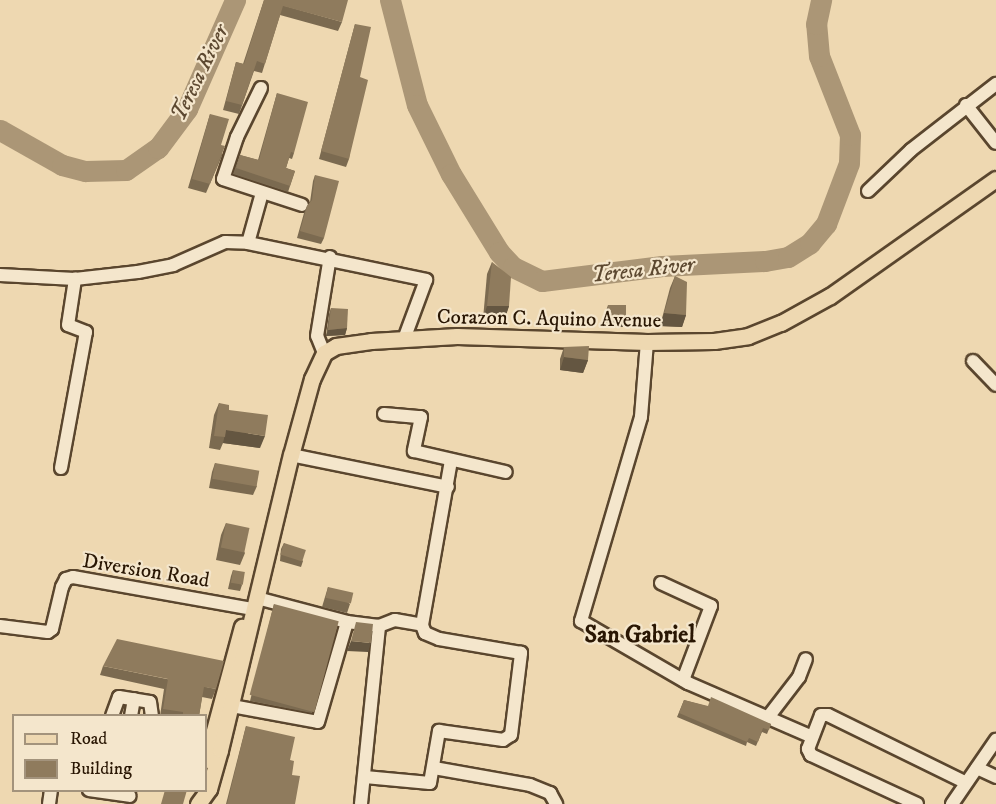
<!DOCTYPE html>
<html>
<head>
<meta charset="utf-8">
<style>
	body { margin:0 }
	#map { position:relative; width:996px; height:804px; overflow:hidden; background:#eed8b1; font-family:"IM FELL DW Pica",serif }
	div>[style] { position:absolute }
	[style*='--x'] { left:calc(var(--x)*1px); top:calc(var(--y)*1px); width:calc(var(--w)*1px); rotate:calc(var(--a)*1deg) }
	.river>* { height:21px; margin:-10.5px; padding:0 10.5px; transform-origin:10.5px; border-radius:10.5px; background:#ab9676 }
	.roads { filter:drop-shadow(2px 0 #5a462e) drop-shadow(-2px 0 #5a462e) drop-shadow(0 2px #5a462e) drop-shadow(0 -2px #5a462e) }
	.minor>* { height:12px; margin:-6px; padding:0 6px; transform-origin:6px; border-radius:6px; background:#f4e6cc }
	.major>* { height:15px; margin:-7.5px; padding:0 7.5px; transform-origin:7.5px; border-radius:7.5px; background:#eed8b1 }
	.wall>* { inset:0; background:#7b6a50 }
	.shaded-wall>* { inset:0; background:#645641 }
	.building>* { inset:0; background:#8f7b5d; transform-origin:0 0 }
	span { translate:-50% -50%; white-space:nowrap; text-align:center; line-height:1.15; -webkit-text-stroke:4.5px #f4e6cc; paint-order:stroke }
	.street-label { font-size:21px; color:#291603 }
	.water-label { font-size:22px; color:#5d4931; font-style:italic }
	.quarter-label { font-size:24px; color:#291603; font-weight:700 }
	.legend { position:absolute; left:12px; top:714px; width:195px; height:78px; box-sizing:border-box; background:#f4e6cc; border:2px solid #a3937c; margin:0; padding:8px 10px; list-style:none; font-size:18px; color:#291603 }
	.legend li { display:flex; align-items:center; gap:12px; height:30px }
	.legend b { width:30px; border:2px solid #a3937c }
</style>
</head>
<body>
<div id="map">
	<div class="river">
		<i style="--x:390;--y:0;--w:108;--a:75.6"></i>
		<i style="--x:417;--y:105;--w:77;--a:63.8"></i>
		<i style="--x:451;--y:174;--w:92;--a:58.4"></i>
		<i style="--x:499;--y:252;--w:21;--a:47"></i>
		<i style="--x:513;--y:267;--w:32;--a:26"></i>
		<i style="--x:542;--y:281;--w:121;--a:-7.1"></i>
		<i style="--x:662;--y:266;--w:103;--a:-2.8"></i>
		<i style="--x:765;--y:261;--w:23;--a:-10"></i>
		<i style="--x:788;--y:257;--w:26;--a:-32"></i>
		<i style="--x:810;--y:243;--w:25;--a:-50"></i>
		<i style="--x:826;--y:224;--w:65;--a:-69.3"></i>
		<i style="--x:849;--y:163;--w:28;--a:-88"></i>
		<i style="--x:850;--y:135;--w:85;--a:-111.4"></i>
		<i style="--x:819;--y:56;--w:32;--a:-95"></i>
		<i style="--x:816;--y:24;--w:25;--a:-78"></i>
		<i style="--x:0;--y:130;--w:71;--a:29.4"></i>
		<i style="--x:62;--y:165;--w:24;--a:15"></i>
		<i style="--x:85;--y:171;--w:41;--a:-1.4"></i>
		<i style="--x:126;--y:170;--w:39;--a:-35"></i>
		<i style="--x:158;--y:148;--w:49;--a:-53.4"></i>
		<i style="--x:187;--y:109;--w:119;--a:-66.2"></i>
	</div>
	<div class="roads">
		<div class="minor">
			<i style="--x:261;--y:88;--w:55;--a:116.1"></i>
			<i style="--x:237;--y:137;--w:44;--a:108.4"></i>
			<i style="--x:223;--y:179;--w:83;--a:18.2"></i>
			<i style="--x:966;--y:105;--w:48;--a:51.7"></i>
			<i style="--x:868;--y:191;--w:59;--a:-43.6"></i>
			<i style="--x:911;--y:150;--w:108;--a:-37.8"></i>
			<i style="--x:248;--y:243;--w:52;--a:-74.4"></i>
			<i style="--x:0;--y:275;--w:75;--a:3.1"></i>
			<i style="--x:75;--y:279;--w:63;--a:-6.3"></i>
			<i style="--x:138;--y:272;--w:36;--a:-11"></i>
			<i style="--x:173;--y:265;--w:57;--a:-23.9"></i>
			<i style="--x:225;--y:242;--w:23;--a:2"></i>
			<i style="--x:248;--y:243;--w:182;--a:11.7"></i>
			<i style="--x:426;--y:280;--w:63;--a:110.4"></i>
			<i style="--x:647;--y:342;--w:75;--a:94.6"></i>
			<i style="--x:641;--y:417;--w:213;--a:106.4"></i>
			<i style="--x:581;--y:621;--w:124;--a:30.1"></i>
			<i style="--x:688;--y:683;--w:135;--a:23.5"></i>
			<i style="--x:324;--y:353;--w:18;--a:-112"></i>
			<i style="--x:317;--y:336;--w:80;--a:-80.7"></i>
			<i style="--x:973;--y:361;--w:33;--a:46"></i>
			<i style="--x:384;--y:414;--w:37;--a:5"></i>
			<i style="--x:421;--y:417;--w:35;--a:102"></i>
			<i style="--x:414;--y:451;--w:94;--a:12.9"></i>
			<i style="--x:291;--y:455;--w:160;--a:11.5"></i>
			<i style="--x:61;--y:468;--w:138;--a:-79.6"></i>
			<i style="--x:86;--y:332;--w:19;--a:-159"></i>
			<i style="--x:68;--y:325;--w:47;--a:-81.3"></i>
			<i style="--x:661;--y:583;--w:55;--a:24.7"></i>
			<i style="--x:711;--y:606;--w:79;--a:110.7"></i>
			<i style="--x:257;--y:598;--w:93;--a:14.9"></i>
			<i style="--x:347;--y:622;--w:32;--a:7"></i>
			<i style="--x:379;--y:626;--w:17;--a:-21"></i>
			<i style="--x:395;--y:620;--w:27;--a:10"></i>
			<i style="--x:0;--y:626;--w:48;--a:7.1"></i>
			<i style="--x:48;--y:632;--w:5;--a:-37"></i>
			<i style="--x:52;--y:629;--w:43;--a:-76.6"></i>
			<i style="--x:62;--y:587;--w:9;--a:-63"></i>
			<i style="--x:66;--y:579;--w:7;--a:-16"></i>
			<i style="--x:73;--y:577;--w:183;--a:10.1"></i>
			<i style="--x:232;--y:706;--w:87;--a:10.5"></i>
			<i style="--x:318;--y:722;--w:104;--a:-73.8"></i>
			<i style="--x:112;--y:716;--w:20;--a:-70"></i>
			<i style="--x:119;--y:697;--w:31;--a:9"></i>
			<i style="--x:150;--y:702;--w:14;--a:82"></i>
			<i style="--x:131;--y:716;--w:17;--a:-80"></i>
			<i style="--x:769;--y:716;--w:49;--a:-52.4"></i>
			<i style="--x:799;--y:677;--w:19;--a:-69"></i>
			<i style="--x:434;--y:768;--w:97;--a:10"></i>
			<i style="--x:530;--y:785;--w:22;--a:22"></i>
			<i style="--x:550;--y:793;--w:13;--a:61"></i>
			<i style="--x:977;--y:768;--w:21;--a:25"></i>
			<i style="--x:365;--y:777;--w:65;--a:5.3"></i>
			<i style="--x:430;--y:783;--w:53;--a:-80.2"></i>
			<i style="--x:439;--y:731;--w:65;--a:8"></i>
			<i style="--x:503;--y:740;--w:9;--a:-32"></i>
			<i style="--x:511;--y:735;--w:83;--a:-83"></i>
			<i style="--x:521;--y:653;--w:83;--a:-170.3"></i>
			<i style="--x:439;--y:639;--w:15;--a:-157"></i>
			<i style="--x:425;--y:633;--w:9;--a:-111"></i>
			<i style="--x:422;--y:625;--w:167;--a:-80"></i>
			<i style="--x:89;--y:790;--w:41;--a:8.3"></i>
			<i style="--x:49;--y:804;--w:14;--a:-82"></i>
			<i style="--x:361;--y:804;--w:179;--a:-84.2"></i>
			<i style="--x:917;--y:804;--w:117;--a:-155.2"></i>
			<i style="--x:811;--y:755;--w:7;--a:-117"></i>
			<i style="--x:808;--y:749;--w:36;--a:-69"></i>
			<i style="--x:821;--y:715;--w:7;--a:0"></i>
			<i style="--x:828;--y:715;--w:153;--a:26.1"></i>
			<i style="--x:952;--y:804;--w:78;--a:-55.5"></i>
		</div>
		<div class="major">
			<i style="--x:206;--y:760;--w:138;--a:-74.9"></i>
			<i style="--x:198;--y:804;--w:19;--a:-54"></i>
			<i style="--x:209;--y:789;--w:41;--a:-74.2"></i>
			<i style="--x:220;--y:750;--w:303;--a:-76.5"></i>
			<i style="--x:291;--y:455;--w:79;--a:-74.6"></i>
			<i style="--x:312;--y:379;--w:29;--a:-65"></i>
			<i style="--x:324;--y:353;--w:14;--a:-30"></i>
			<i style="--x:336;--y:346;--w:35;--a:-8"></i>
			<i style="--x:371;--y:341;--w:86;--a:-3.3"></i>
			<i style="--x:457;--y:336;--w:190;--a:1.8"></i>
			<i style="--x:647;--y:342;--w:67;--a:-0.9"></i>
			<i style="--x:714;--y:341;--w:34;--a:-8"></i>
			<i style="--x:748;--y:336;--w:35;--a:-22"></i>
			<i style="--x:781;--y:323;--w:56;--a:-28.9"></i>
			<i style="--x:830;--y:296;--w:203;--a:-35.2"></i>
		</div>
	</div>
	<div class="wall">
		<i style="clip-path:polygon(264px 0,342px 22px,338px 31px,280px 15px,262px 73px,254px 71px,239px 114px,223px 110px,236px 62px,243px 64px)"></i>
		<i style="clip-path:polygon(355px 24px,360px 77px,349px 159px,346px 167px,319px 159px)"></i>
		<i style="clip-path:polygon(277px 93px,294px 153px,292px 159px,289px 158px,286px 168px,295px 171px,288px 192px,233px 174px,240px 155px,258px 160px)"></i>
		<i style="clip-path:polygon(210px 114px,221px 145px,222px 156px,206px 193px,188px 188px)"></i>
		<i style="clip-path:polygon(315px 175px,324px 238px,321px 244px,297px 238px,304px 213px,307px 206px,310px 202px,313px 181px)"></i>
		<i style="clip-path:polygon(492px 262px,509px 306px,505px 318px,483px 319px,487px 274px)"></i>
		<i style="clip-path:polygon(675px 276px,686px 315px,682px 327px,660px 326px,670px 288px)"></i>
		<i style="clip-path:polygon(608px 305px,626px 321px,624px 327px,606px 327px,606px 311px)"></i>
		<i style="clip-path:polygon(331px 308px,347px 328px,345px 335px,326px 336px,329px 314px)"></i>
		<i style="clip-path:polygon(564px 347px,588px 360px,583px 373px,560px 370px,560px 359px)"></i>
		<i style="clip-path:polygon(219px 403px,229px 410px,260px 448px,223px 443px,220px 450px,209px 448px,214px 415px)"></i>
		<i style="clip-path:polygon(215px 463px,257px 486px,253px 495px,209px 488px,212px 472px)"></i>
		<i style="clip-path:polygon(226px 523px,245px 553px,240px 565px,216px 560px,221px 535px)"></i>
		<i style="clip-path:polygon(284px 543px,303px 561px,301px 567px,280px 561px,281px 549px)"></i>
		<i style="clip-path:polygon(233px 570px,242px 585px,240px 591px,228px 589px,231px 576px)"></i>
		<i style="clip-path:polygon(328px 587px,350px 604px,347px 613px,322px 607px)"></i>
		<i style="clip-path:polygon(274px 604px,314px 706px,312px 713px,250px 701px)"></i>
		<i style="clip-path:polygon(103px 666px,216px 689px,212px 699px,202px 697px,199px 716px,160px 716px,164px 689px,100px 675px)"></i>
		<i style="clip-path:polygon(684px 700px,771px 724px,767px 734px,762px 732px,756px 746px,747px 742px,746px 746px,677px 717px)"></i>
		<i style="clip-path:polygon(246px 726px,290px 760px,295px 804px,226px 804px)"></i>
	</div>
	<div class="shaded-wall">
		<i style="clip-path:polygon(487px 306px,509px 306px,505px 318px,483px 319px)"></i>
		<i style="clip-path:polygon(664px 313px,686px 315px,682px 327px,660px 326px)"></i>
		<i style="clip-path:polygon(608px 321px,626px 321px,624px 327px,606px 327px)"></i>
		<i style="clip-path:polygon(347px 328px,345px 335px,326px 336px,328px 330px)"></i>
		<i style="clip-path:polygon(564px 357px,588px 360px,583px 373px,560px 370px)"></i>
		<i style="clip-path:polygon(226px 430px,265px 436px,260px 448px,223px 443px)"></i>
		<i style="clip-path:polygon(351px 641px,371px 643px,368px 652px,347px 651px)"></i>
	</div>
	<div class="building">
		<i style="clip-path:polygon(264px 0,348px 0,342px 22px,283px 6px,265px 64px,257px 61px,242px 105px,226px 101px,236px 62px,244px 64px)"></i>
		<i style="clip-path:polygon(355px 24px,371px 27px,360px 77px,368px 80px,349px 159px,321px 151px)"></i>
		<i style="clip-path:polygon(277px 93px,308px 102px,294px 153px,291px 152px,286px 168px,295px 171px,290px 186px,236px 168px,240px 155px,259px 160px)"></i>
		<i style="clip-path:polygon(210px 114px,229px 119px,221px 145px,225px 146px,210px 184px,192px 179px)"></i>
		<i style="clip-path:polygon(315px 175px,339px 181px,324px 238px,300px 231px,307px 206px,312px 200px)"></i>
		<i style="clip-path:polygon(492px 262px,511px 277px,509px 306px,487px 306px)"></i>
		<i style="clip-path:polygon(675px 276px,687px 282px,686px 315px,664px 313px)"></i>
		<i style="left:608px;top:305px;width:18px;height:16px"></i>
		<i style="clip-path:polygon(331px 308px,348px 309px,347px 328px,328px 330px)"></i>
		<i style="clip-path:polygon(589px 346px,588px 360px,564px 357px,564px 347px)"></i>
		<i style="clip-path:polygon(219px 403px,229px 405px,229px 410px,268px 415px,265px 436px,226px 430px,225px 437px,214px 436px)"></i>
		<i style="left:215px;top:463px;width:45px;height:16px;rotate:10deg"></i>
		<i style="left:226px;top:523px;width:24px;height:25px;rotate:12deg"></i>
		<i style="left:284px;top:543px;width:23px;height:12px;rotate:18deg"></i>
		<i style="left:233px;top:570px;width:12px;height:13px;rotate:9deg"></i>
		<i style="left:328px;top:587px;width:26px;height:11px;rotate:13deg"></i>
		<i style="left:274px;top:604px;width:67px;height:94px;rotate:15deg"></i>
		<i style="clip-path:polygon(356px 622px,373px 624px,371px 643px,351px 641px)"></i>
		<i style="clip-path:polygon(117px 639px,224px 661px,216px 689px,204px 687px,199px 716px,183px 716px,183px 712px,163px 709px,168px 679px,103px 666px)"></i>
		<i style="clip-path:polygon(711px 697px,771px 724px,769px 730px,763px 728px,758px 742px,749px 738px,747px 742px,679px 713px,684px 700px,708px 706px)"></i>
		<i style="clip-path:polygon(246px 726px,295px 737px,290px 760px,294px 761px,292px 775px,300px 776px,295px 804px,227px 804px)"></i>
		<i style="clip-path:polygon(165px 790px,187px 790px,183px 804px,161px 804px)"></i>
	</div>
	<div class="street-label">
		<span style="left:549px;top:319px;rotate:1deg">Corazon C. Aquino Avenue</span>
		<span style="left:146px;top:571px;rotate:9deg">Diversion Road</span>
	</div>
	<div class="water-label">
		<span style="left:200px;top:73px;rotate:-64deg">Teresa River</span>
		<span style="left:643px;top:270px;rotate:-6deg">Teresa River</span>
	</div>
	<div class="quarter-label">
		<span style="left:640px;top:636px">San Gabriel</span>
	</div>
	<ul class="legend">
	<li><b style="height:8px;background:#eed8b1"></b>Road</li>
	<li><b style="height:16px;background:#8f7b5d"></b>Building</li>
	</ul>
</div>
</body>
</html>
